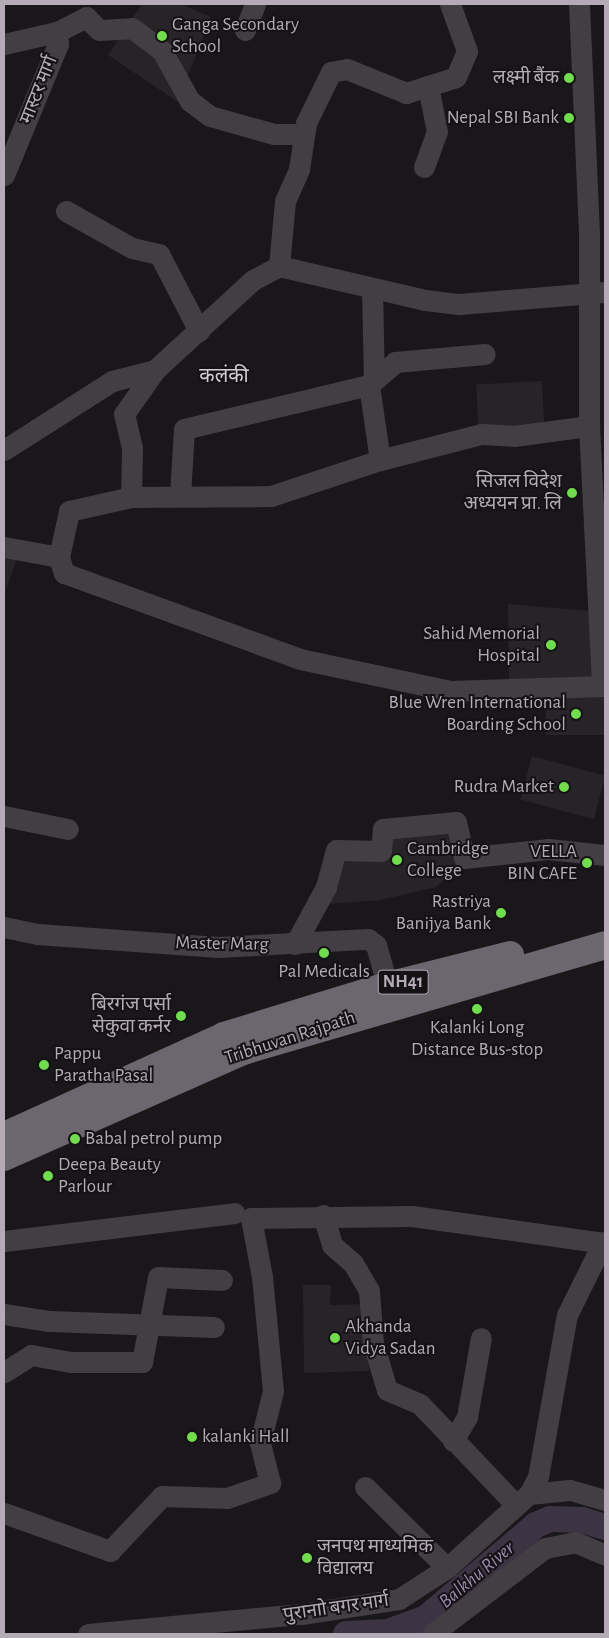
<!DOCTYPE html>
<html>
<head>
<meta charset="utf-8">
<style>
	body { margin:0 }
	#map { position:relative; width:609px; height:1638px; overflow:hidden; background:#191719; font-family:"Alegreya Sans","Noto Sans Devanagari",sans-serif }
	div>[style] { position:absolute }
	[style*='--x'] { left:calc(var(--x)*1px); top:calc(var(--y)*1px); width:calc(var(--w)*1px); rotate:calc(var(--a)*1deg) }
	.built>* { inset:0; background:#262426; transform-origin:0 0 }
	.river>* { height:26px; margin:-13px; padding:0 13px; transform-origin:13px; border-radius:13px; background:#3c3442 }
	.minor>* { height:21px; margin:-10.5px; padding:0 10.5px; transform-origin:10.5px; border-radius:10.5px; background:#423e43 }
	.highway>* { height:28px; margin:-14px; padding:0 14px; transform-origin:14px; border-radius:14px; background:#6c666e }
	.dots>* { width:14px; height:14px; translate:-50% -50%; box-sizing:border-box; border:2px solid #141214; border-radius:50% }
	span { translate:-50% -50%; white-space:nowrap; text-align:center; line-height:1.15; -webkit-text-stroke:4px #141214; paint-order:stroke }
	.shield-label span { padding:1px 4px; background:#141214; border:1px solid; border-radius:4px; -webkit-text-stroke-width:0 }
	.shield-label { font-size:18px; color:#b5abb7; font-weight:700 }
	.poi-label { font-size:19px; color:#b5abb7 }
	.left { translate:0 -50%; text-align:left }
	.right { translate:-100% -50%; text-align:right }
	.street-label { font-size:19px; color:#b5abb7 }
	.neighbourhood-label { font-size:20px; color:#d2ccd4 }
	.water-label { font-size:20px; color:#9c87ae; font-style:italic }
	.frame { position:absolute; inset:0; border:5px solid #b5abb7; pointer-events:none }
</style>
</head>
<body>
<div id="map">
	<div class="built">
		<i style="clip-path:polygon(142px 4px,181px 4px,211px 17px,178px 102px,108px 55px)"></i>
		<i style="left:542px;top:381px;width:44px;height:66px;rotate:87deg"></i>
		<i style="clip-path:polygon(4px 553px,19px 554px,4px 595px)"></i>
		<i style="clip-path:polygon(508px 604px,590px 611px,598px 679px,509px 683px)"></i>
		<i style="left:546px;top:694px;width:59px;height:41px"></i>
		<i style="left:532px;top:756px;width:76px;height:45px;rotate:15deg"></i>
		<i style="clip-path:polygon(452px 830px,459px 868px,436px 887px,380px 900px,326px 904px,347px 857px,391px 857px,390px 831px)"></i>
		<i style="clip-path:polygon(303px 1285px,331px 1285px,330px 1305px,364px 1304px,369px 1371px,304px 1373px)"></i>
	</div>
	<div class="river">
		<i style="--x:346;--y:1634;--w:42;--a:-2.7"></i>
		<i style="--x:388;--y:1632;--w:40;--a:-20.2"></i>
		<i style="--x:426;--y:1618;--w:144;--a:-40.2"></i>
		<i style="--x:536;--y:1525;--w:15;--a:-23"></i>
		<i style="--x:550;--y:1519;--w:32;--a:2"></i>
		<i style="--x:582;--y:1520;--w:24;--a:17"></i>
	</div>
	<div class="minor">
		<i style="--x:579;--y:4;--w:232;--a:87.5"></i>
		<i style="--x:589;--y:236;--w:190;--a:90"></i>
		<i style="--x:589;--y:426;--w:260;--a:87.1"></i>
		<i style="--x:245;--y:30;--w:28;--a:-69"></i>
		<i style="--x:4;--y:44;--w:54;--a:-12.8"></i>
		<i style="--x:57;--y:32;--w:33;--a:-27"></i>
		<i style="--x:86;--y:17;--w:18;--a:45"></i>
		<i style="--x:99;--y:30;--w:33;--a:-3"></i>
		<i style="--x:132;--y:28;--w:38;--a:37"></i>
		<i style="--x:162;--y:51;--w:57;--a:60.8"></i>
		<i style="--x:190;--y:101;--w:25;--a:37"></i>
		<i style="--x:210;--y:116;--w:66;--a:15.7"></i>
		<i style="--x:274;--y:134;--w:30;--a:0"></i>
		<i style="--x:424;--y:167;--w:37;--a:-70"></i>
		<i style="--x:437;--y:132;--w:47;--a:-101.1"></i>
		<i style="--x:4;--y:175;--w:142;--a:-67.6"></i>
		<i style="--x:58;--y:44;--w:12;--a:-95"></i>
		<i style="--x:66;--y:211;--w:76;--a:29.3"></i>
		<i style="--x:132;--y:248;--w:28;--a:13"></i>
		<i style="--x:159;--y:254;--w:87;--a:62.5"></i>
		<i style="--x:279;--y:266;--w:65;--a:-84.7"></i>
		<i style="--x:285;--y:201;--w:35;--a:-66"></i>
		<i style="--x:299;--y:169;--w:47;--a:-81.3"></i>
		<i style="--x:306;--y:123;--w:57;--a:-63.9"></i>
		<i style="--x:331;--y:72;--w:16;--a:-11"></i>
		<i style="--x:347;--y:69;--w:64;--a:22.1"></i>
		<i style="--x:406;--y:93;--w:52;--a:-17.7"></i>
		<i style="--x:456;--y:77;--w:28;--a:-67"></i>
		<i style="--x:467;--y:51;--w:50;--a:-109.9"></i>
		<i style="--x:372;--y:288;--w:92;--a:88.8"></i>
		<i style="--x:369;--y:385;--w:76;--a:81.7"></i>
		<i style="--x:4;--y:450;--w:128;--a:-32.6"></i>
		<i style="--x:112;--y:381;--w:44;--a:-14.3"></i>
		<i style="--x:155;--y:370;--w:133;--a:-42.6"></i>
		<i style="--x:253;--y:280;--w:30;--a:-28"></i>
		<i style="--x:279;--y:266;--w:150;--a:13.1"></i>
		<i style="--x:425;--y:300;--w:34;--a:7"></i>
		<i style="--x:459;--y:304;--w:146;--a:-4.7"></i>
		<i style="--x:180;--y:496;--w:67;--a:-86.6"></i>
		<i style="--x:184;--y:429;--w:190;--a:-13.4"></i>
		<i style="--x:369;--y:385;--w:35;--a:-41"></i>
		<i style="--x:395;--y:362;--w:90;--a:-5.1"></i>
		<i style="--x:131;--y:497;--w:49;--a:-88.8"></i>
		<i style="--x:132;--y:448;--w:35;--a:-103"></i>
		<i style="--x:124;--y:414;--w:54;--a:-54.8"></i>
		<i style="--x:4;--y:547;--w:56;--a:10.3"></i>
		<i style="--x:59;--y:557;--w:17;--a:73"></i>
		<i style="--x:64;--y:573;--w:251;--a:20"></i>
		<i style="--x:300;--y:659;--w:154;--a:12"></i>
		<i style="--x:451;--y:691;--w:154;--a:-1.9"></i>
		<i style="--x:59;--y:557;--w:47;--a:-77.7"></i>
		<i style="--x:69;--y:511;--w:64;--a:-12.7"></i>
		<i style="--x:131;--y:497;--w:140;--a:-0.4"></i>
		<i style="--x:271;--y:496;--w:115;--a:-18.3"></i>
		<i style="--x:380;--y:460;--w:104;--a:-14.4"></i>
		<i style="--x:481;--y:434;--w:33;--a:3"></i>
		<i style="--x:514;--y:436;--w:76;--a:-7.6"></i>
		<i style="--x:4;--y:816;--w:65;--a:11.5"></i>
		<i style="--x:4;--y:927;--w:34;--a:12"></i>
		<i style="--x:37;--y:934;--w:181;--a:4.1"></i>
		<i style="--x:218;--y:947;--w:150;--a:-3.1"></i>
		<i style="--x:368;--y:939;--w:10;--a:37"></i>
		<i style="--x:376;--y:945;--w:58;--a:74.1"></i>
		<i style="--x:295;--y:944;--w:65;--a:-61.5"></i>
		<i style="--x:326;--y:887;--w:38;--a:-75"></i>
		<i style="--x:336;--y:850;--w:45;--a:1.3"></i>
		<i style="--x:381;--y:851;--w:22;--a:-85"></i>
		<i style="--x:383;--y:829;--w:73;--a:-5.5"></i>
		<i style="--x:456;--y:822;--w:37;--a:77"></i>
		<i style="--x:464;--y:858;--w:84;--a:-6.1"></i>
		<i style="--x:548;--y:849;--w:57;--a:6"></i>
		<i style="--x:323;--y:1215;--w:31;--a:73"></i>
		<i style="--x:332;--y:1245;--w:28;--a:41"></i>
		<i style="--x:353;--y:1263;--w:32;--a:60"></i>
		<i style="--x:369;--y:1291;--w:52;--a:85.6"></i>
		<i style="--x:373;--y:1343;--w:49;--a:73.4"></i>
		<i style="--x:387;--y:1390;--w:36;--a:23"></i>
		<i style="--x:420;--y:1404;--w:138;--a:46.5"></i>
		<i style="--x:4;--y:1241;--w:232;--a:-6.9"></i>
		<i style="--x:4;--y:1314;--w:46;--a:8.8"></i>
		<i style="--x:49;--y:1321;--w:165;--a:2.1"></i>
		<i style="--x:4;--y:1372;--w:32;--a:-32"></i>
		<i style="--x:31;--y:1355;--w:41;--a:9.9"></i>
		<i style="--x:71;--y:1362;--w:71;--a:0"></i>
		<i style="--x:142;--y:1362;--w:86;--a:-79.3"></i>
		<i style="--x:158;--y:1277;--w:64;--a:2.7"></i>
		<i style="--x:453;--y:1441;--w:28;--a:-60"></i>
		<i style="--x:467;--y:1417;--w:80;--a:-80"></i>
		<i style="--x:365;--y:1487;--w:115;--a:44.6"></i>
		<i style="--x:529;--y:1494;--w:19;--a:-62"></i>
		<i style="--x:538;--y:1477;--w:165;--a:-79.9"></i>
		<i style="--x:567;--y:1315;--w:81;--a:-63.7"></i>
		<i style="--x:4;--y:1513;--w:113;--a:19.7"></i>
		<i style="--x:110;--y:1551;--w:76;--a:-46.6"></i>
		<i style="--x:162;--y:1496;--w:65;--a:1.8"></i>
		<i style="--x:227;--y:1498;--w:46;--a:-19.2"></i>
		<i style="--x:270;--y:1483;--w:41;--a:-104"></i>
		<i style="--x:260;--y:1443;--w:54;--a:-76"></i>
		<i style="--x:273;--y:1391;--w:115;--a:-95.5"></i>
		<i style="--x:262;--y:1277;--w:60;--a:-100.6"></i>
		<i style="--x:251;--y:1218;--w:161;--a:-0.7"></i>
		<i style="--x:412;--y:1216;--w:195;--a:8"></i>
		<i style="--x:88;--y:1634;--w:214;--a:-5.4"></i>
		<i style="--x:301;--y:1614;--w:99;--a:-8.7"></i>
		<i style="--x:399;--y:1599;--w:57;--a:-32.9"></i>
		<i style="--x:447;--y:1568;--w:110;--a:-42.1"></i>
		<i style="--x:529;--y:1494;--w:41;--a:-5.6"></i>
		<i style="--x:570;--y:1490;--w:36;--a:16"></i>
		<i style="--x:432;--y:1634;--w:142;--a:-37.3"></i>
		<i style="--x:545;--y:1548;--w:31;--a:-11"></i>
		<i style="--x:575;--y:1542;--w:33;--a:23"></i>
	</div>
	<div class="highway">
		<i style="--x:4;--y:1136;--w:242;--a:-24.4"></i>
		<i style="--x:224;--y:1036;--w:170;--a:-17.1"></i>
		<i style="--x:387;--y:986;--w:127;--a:-14.1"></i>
		<i style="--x:4;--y:1157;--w:261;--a:-23.9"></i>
		<i style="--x:243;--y:1051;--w:377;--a:-16.3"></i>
	</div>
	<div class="dots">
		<i style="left:162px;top:36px;background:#71dc4d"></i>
		<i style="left:569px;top:78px;background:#71dc4d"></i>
		<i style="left:569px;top:118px;background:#71dc4d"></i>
		<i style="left:572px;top:493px;background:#71dc4d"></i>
		<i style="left:551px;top:645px;background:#71dc4d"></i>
		<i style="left:576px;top:714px;background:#71dc4d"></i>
		<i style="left:564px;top:787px;background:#71dc4d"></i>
		<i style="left:397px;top:860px;background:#71dc4d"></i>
		<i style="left:587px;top:863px;background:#71dc4d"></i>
		<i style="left:501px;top:913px;background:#71dc4d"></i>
		<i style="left:324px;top:953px;background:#71dc4d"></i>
		<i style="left:477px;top:1009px;background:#71dc4d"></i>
		<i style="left:181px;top:1016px;background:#71dc4d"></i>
		<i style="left:44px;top:1065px;background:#71dc4d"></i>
		<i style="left:75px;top:1139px;background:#71dc4d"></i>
		<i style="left:48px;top:1176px;background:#71dc4d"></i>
		<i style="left:335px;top:1338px;background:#71dc4d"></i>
		<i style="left:192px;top:1437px;background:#71dc4d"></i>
		<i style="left:307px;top:1558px;background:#71dc4d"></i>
	</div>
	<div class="shield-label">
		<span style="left:403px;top:982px">NH41</span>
	</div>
	<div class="poi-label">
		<span class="left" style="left:172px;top:36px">Ganga Secondary<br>School</span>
		<span class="right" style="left:559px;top:78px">लक्ष्मी बैंक</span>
		<span class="right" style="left:559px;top:118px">Nepal SBI Bank</span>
		<span class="right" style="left:562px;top:493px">सिजल विदेश<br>अध्ययन प्रा. लि</span>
		<span class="right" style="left:540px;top:645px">Sahid Memorial<br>Hospital</span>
		<span class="right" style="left:566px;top:714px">Blue Wren International<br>Boarding School</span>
		<span class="right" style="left:554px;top:787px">Rudra Market</span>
		<span class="left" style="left:407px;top:860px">Cambridge<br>College</span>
		<span class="right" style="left:577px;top:863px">VELLA<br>BIN CAFE</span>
		<span class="right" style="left:491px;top:913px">Rastriya<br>Banijya Bank</span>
		<span style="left:324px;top:972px">Pal Medicals</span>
		<span class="right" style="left:171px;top:1016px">बिरगंज पर्सा<br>सेकुवा कर्नर</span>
		<span style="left:477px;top:1039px">Kalanki Long<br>Distance Bus-stop</span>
		<span class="left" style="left:54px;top:1065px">Pappu<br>Paratha Pasal</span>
		<span class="left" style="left:85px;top:1139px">Babal petrol pump</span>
		<span class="left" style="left:58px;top:1176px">Deepa Beauty<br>Parlour</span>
		<span class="left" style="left:345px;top:1338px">Akhanda<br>Vidya Sadan</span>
		<span class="left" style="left:202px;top:1437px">kalanki Hall</span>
		<span class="left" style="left:317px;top:1558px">जनपथ माध्यमिक<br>विद्यालय</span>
	</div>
	<div class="street-label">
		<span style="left:39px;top:90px;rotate:-68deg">मास्टर मार्ग</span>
		<span style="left:222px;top:944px;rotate:1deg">Master Marg</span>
		<span style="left:290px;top:1038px;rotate:-18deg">Tribhuvan Rajpath</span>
		<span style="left:336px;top:1608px;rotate:-8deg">पुरानाो बगर मार्ग</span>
	</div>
	<div class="neighbourhood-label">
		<span style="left:224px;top:376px">कलंकी</span>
	</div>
	<div class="water-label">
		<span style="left:477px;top:1575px;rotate:-40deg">Balkhu River</span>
	</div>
	<div class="frame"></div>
</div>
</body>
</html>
